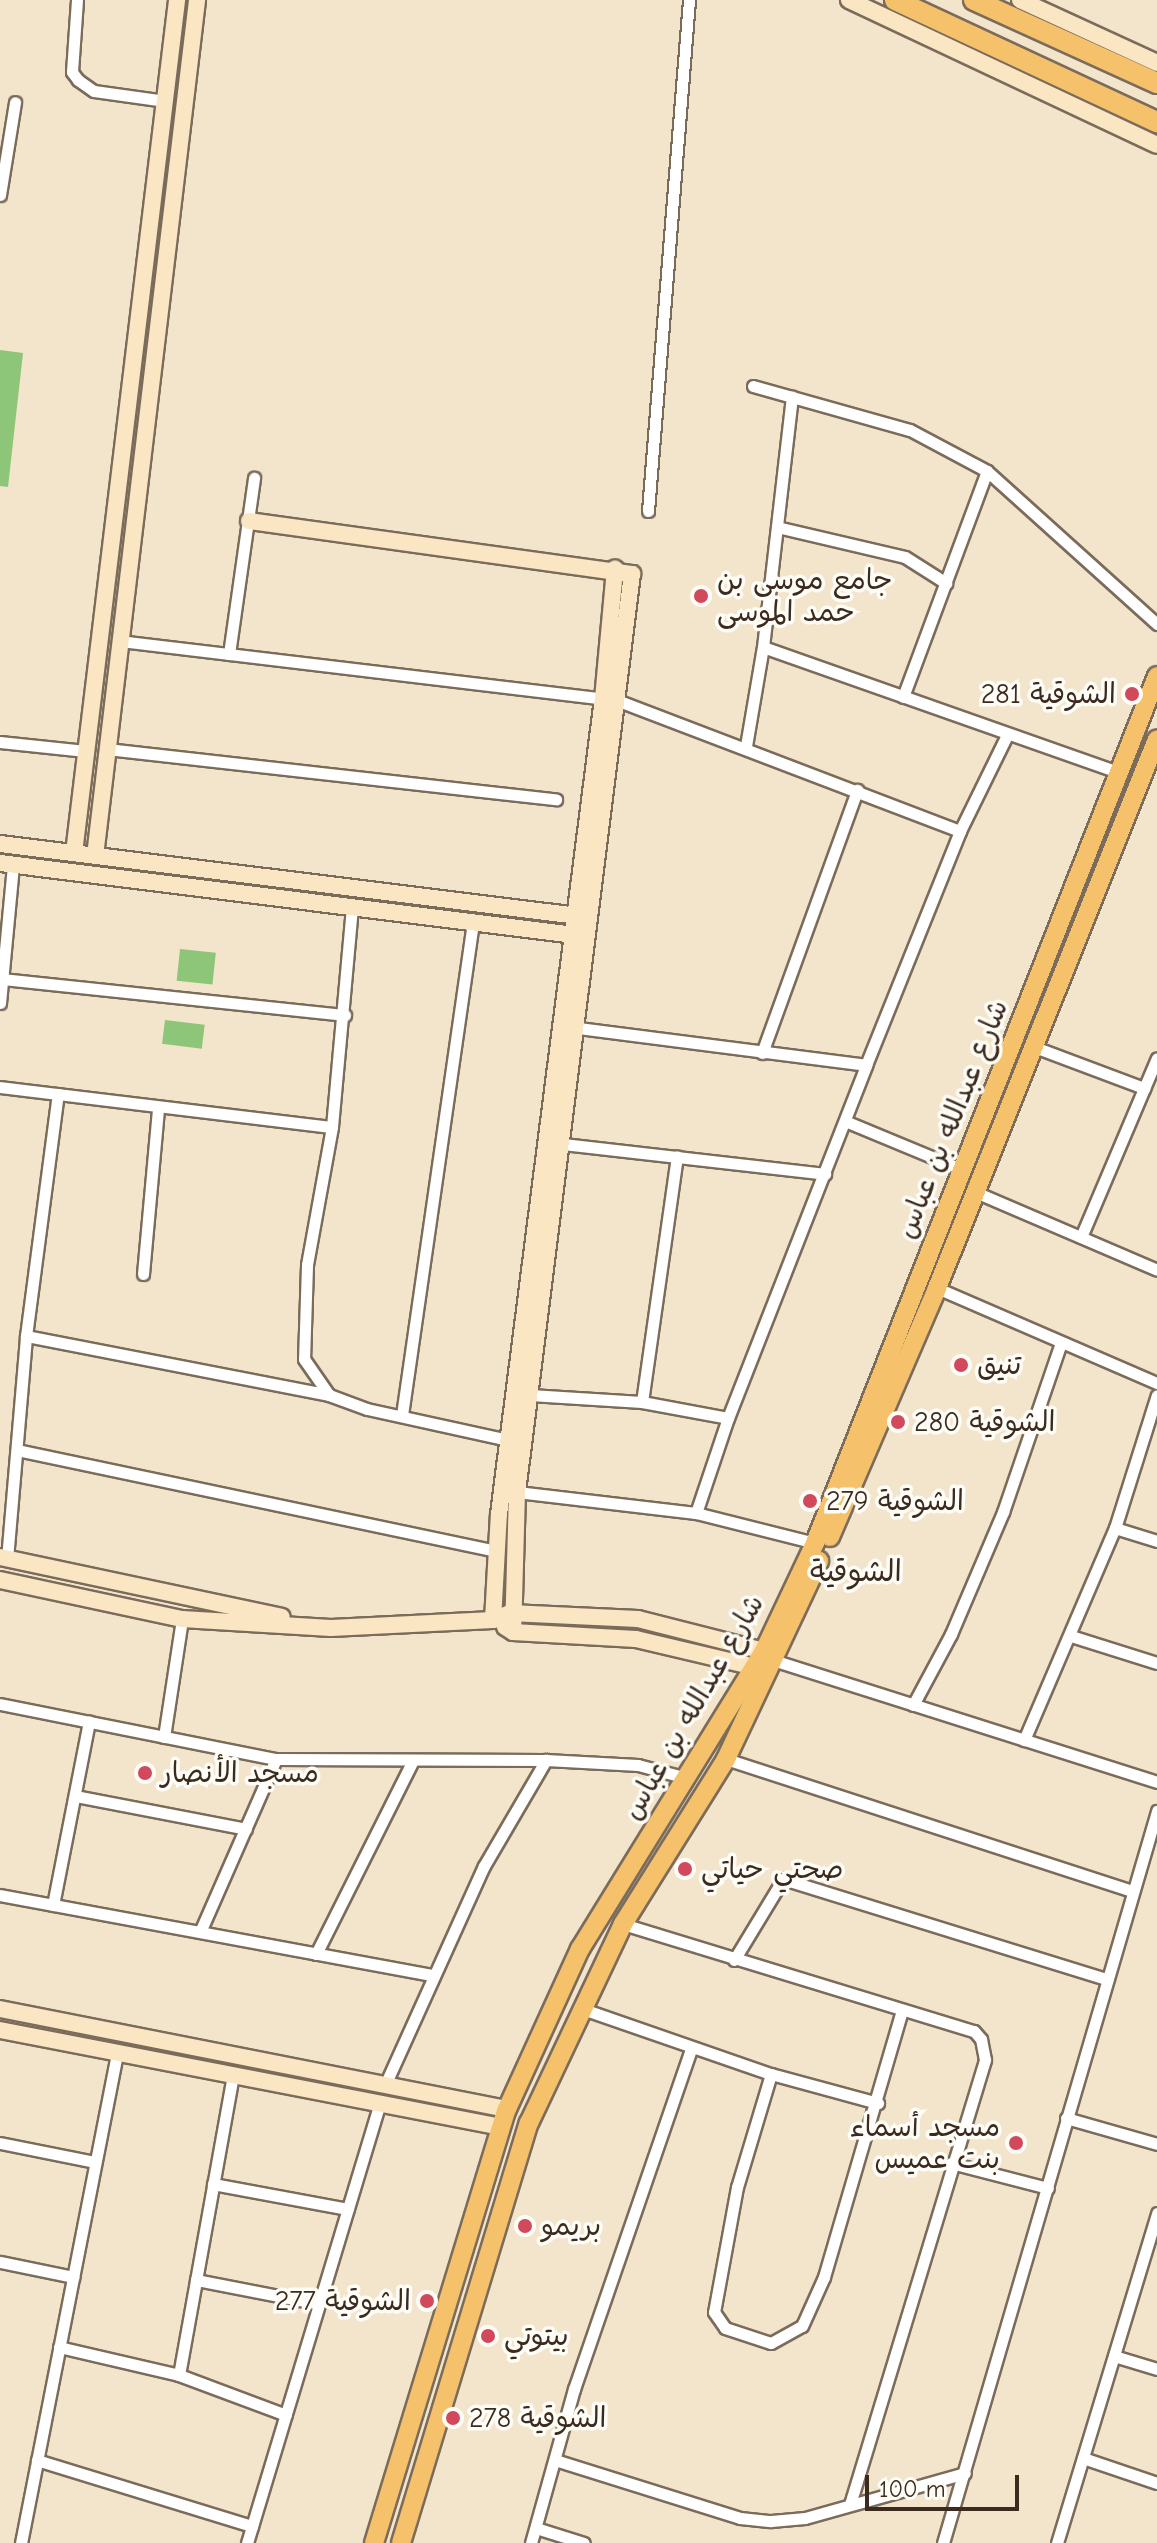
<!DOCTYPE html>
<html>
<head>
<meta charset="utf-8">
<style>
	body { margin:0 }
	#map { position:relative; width:1157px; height:2543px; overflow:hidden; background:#f3e5cb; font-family:"Comic Neue","Playpen Sans Arabic",sans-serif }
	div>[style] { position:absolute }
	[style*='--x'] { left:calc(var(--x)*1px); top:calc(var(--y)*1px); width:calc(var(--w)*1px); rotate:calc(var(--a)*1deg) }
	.green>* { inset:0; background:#8dc679; transform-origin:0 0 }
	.roads { filter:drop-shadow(2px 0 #7b6b5b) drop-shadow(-2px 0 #7b6b5b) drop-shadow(0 2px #7b6b5b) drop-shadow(0 -2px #7b6b5b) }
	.street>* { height:11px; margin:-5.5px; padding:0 5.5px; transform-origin:5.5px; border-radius:5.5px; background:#fff }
	.secondary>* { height:16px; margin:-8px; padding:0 8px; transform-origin:8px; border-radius:8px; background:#fbe6c4 }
	.primary>* { height:18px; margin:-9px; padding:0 9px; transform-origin:9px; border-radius:9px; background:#f5c16b }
	.highway>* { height:20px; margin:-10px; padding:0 10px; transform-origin:10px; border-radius:10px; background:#f5c16b }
	.dots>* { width:22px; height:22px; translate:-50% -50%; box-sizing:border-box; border:4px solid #fdfcf7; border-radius:50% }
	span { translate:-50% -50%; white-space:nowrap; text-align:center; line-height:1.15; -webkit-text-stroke:7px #fdfcf7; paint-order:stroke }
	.poi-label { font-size:28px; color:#3b2a1e }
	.left { translate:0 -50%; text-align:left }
	.right { translate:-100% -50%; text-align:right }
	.street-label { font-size:28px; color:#3b2a1e }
	.neighbourhood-label { font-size:30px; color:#3b2a1e }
	.scale { position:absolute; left:865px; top:2475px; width:154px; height:36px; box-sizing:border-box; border:4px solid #3b2a1e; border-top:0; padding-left:10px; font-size:24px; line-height:28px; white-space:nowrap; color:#3b2a1e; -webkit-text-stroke:6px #fdfcf7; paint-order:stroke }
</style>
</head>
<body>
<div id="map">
	<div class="green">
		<i style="clip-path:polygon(0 350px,23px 353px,8px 487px,0 486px)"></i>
		<i style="left:180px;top:949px;width:36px;height:32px;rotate:6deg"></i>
		<i style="left:165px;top:1020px;width:40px;height:24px;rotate:7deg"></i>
	</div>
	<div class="roads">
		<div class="street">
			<i style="--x:77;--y:0;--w:72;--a:94"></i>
			<i style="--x:72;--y:72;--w:10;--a:53"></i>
			<i style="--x:78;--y:80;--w:19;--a:35"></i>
			<i style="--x:94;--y:91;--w:72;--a:8"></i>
			<i style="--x:0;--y:195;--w:94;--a:-80.8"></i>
			<i style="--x:753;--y:386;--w:163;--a:15.7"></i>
			<i style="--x:910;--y:430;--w:87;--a:28"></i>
			<i style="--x:987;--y:471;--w:241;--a:110.4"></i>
			<i style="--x:987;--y:471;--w:229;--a:42"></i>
			<i style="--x:648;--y:511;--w:513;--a:-85.41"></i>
			<i style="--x:777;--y:527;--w:131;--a:13.2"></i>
			<i style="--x:905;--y:557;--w:49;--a:32.4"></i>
			<i style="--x:120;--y:641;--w:486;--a:6.8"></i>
			<i style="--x:763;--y:647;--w:380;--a:19.4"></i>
			<i style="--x:229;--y:654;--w:178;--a:-81.9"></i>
			<i style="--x:619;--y:701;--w:365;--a:20.9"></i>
			<i style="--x:0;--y:742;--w:86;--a:6"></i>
			<i style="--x:746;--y:746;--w:100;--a:-80.3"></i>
			<i style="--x:763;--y:647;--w:252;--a:-83.4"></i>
			<i style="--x:107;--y:749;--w:452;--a:6.4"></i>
			<i style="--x:352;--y:907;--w:221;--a:95.2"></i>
			<i style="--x:332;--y:1127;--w:140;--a:100.3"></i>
			<i style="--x:307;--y:1265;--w:94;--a:91.8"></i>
			<i style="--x:304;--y:1359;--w:44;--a:55.2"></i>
			<i style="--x:329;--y:1395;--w:40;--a:20.2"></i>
			<i style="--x:367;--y:1409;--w:144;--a:12.4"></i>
			<i style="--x:2;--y:979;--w:345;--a:6"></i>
			<i style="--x:0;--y:1003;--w:139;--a:-84.6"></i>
			<i style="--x:578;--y:1028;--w:290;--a:7.3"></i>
			<i style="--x:1032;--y:1046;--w:120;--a:20.6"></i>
			<i style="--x:762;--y:1053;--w:280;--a:-70.1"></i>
			<i style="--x:0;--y:1087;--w:334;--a:6.9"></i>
			<i style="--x:845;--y:1121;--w:126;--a:22.5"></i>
			<i style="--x:563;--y:1144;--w:264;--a:6.5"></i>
			<i style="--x:973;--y:1191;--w:200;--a:23.2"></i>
			<i style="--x:1081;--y:1237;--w:194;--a:-67"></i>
			<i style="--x:143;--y:1274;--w:167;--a:-84.8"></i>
			<i style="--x:937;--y:1288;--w:240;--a:23.4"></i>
			<i style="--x:26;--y:1336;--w:309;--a:11"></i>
			<i style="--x:530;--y:1395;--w:112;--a:3.6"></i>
			<i style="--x:642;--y:1402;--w:87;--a:10.5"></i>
			<i style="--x:642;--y:1402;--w:248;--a:-81.9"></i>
			<i style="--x:402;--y:1415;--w:497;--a:-81.8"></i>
			<i style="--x:17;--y:1450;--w:491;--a:11.9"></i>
			<i style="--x:517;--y:1492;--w:180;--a:6.7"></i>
			<i style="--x:696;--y:1513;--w:123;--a:14.1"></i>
			<i style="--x:696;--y:1513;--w:100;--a:-71.4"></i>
			<i style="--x:728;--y:1418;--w:379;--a:-68.6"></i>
			<i style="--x:866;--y:1065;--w:252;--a:-68.1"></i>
			<i style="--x:960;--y:831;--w:107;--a:-63.9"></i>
			<i style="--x:1115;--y:1528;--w:44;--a:17.2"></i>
			<i style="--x:7;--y:1559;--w:224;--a:-85.1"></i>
			<i style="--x:26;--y:1336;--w:244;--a:-82.5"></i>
			<i style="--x:1071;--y:1636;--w:90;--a:17.4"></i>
			<i style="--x:776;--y:1661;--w:400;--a:17.6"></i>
			<i style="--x:0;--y:1704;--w:281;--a:11.3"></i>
			<i style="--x:276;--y:1759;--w:270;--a:0.2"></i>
			<i style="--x:546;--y:1760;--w:92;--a:3.1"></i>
			<i style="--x:638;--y:1765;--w:51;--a:14.9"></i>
			<i style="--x:913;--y:1705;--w:81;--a:-61.8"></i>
			<i style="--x:951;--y:1634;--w:133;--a:-66.9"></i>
			<i style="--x:1003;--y:1512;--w:179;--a:-71.1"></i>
			<i style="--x:164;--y:1737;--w:119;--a:-81.3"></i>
			<i style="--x:1024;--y:1740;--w:231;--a:-66.8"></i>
			<i style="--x:1115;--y:1528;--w:139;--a:-72.5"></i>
			<i style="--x:726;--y:1759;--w:427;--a:18"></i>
			<i style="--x:75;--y:1796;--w:174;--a:10.9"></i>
			<i style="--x:0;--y:1895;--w:439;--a:10.5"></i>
			<i style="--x:53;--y:1905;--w:187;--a:-78.9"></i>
			<i style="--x:623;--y:1924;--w:367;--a:17"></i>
			<i style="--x:974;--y:2031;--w:11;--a:49"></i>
			<i style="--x:981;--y:2039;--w:21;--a:79"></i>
			<i style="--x:985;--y:2060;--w:463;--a:106.9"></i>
			<i style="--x:200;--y:1932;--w:189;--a:-66.3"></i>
			<i style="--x:316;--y:1954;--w:217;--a:-63.4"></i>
			<i style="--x:734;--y:1960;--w:95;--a:-58.8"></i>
			<i style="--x:783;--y:1879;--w:339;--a:17.2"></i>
			<i style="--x:580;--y:2008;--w:202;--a:19.1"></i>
			<i style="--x:771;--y:2074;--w:111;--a:15.2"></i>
			<i style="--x:771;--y:2074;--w:118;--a:106.7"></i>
			<i style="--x:737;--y:2187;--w:127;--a:100.4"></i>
			<i style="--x:714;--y:2312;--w:19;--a:55"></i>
			<i style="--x:725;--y:2328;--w:48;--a:18.1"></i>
			<i style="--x:771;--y:2343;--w:35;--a:-29"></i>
			<i style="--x:802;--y:2326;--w:54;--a:-65.8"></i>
			<i style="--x:824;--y:2277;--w:277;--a:-73.7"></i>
			<i style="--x:385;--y:2085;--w:240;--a:-65.7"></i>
			<i style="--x:484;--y:1866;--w:123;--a:-59.7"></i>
			<i style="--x:1066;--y:2118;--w:95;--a:15.9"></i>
			<i style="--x:0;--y:2143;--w:97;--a:11.3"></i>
			<i style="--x:951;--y:2163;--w:100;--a:14.5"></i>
			<i style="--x:213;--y:2184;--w:137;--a:10.5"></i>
			<i style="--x:0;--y:2262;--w:75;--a:11.6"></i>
			<i style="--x:196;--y:2280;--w:125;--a:11"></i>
			<i style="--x:59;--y:2347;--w:123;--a:13.1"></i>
			<i style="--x:179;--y:2375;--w:114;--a:20.5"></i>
			<i style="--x:1114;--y:2356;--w:45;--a:16.8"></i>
			<i style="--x:179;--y:2375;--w:305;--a:-79.8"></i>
			<i style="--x:1083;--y:2458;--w:78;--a:18.7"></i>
			<i style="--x:37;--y:2460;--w:225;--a:17.1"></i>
			<i style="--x:555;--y:2460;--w:194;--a:17.4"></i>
			<i style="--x:740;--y:2518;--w:31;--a:6"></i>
			<i style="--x:771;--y:2521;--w:34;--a:-5"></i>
			<i style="--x:805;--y:2518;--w:166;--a:-15.7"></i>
			<i style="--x:536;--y:2528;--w:50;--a:17.4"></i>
			<i style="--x:21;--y:2543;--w:499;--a:-78.9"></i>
			<i style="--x:247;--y:2543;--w:460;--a:-73.2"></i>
			<i style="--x:531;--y:2543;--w:160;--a:-74.4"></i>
			<i style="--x:574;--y:2389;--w:360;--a:-71"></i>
			<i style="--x:943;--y:2543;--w:763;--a:-73.7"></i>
			<i style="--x:1057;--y:2543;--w:345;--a:-73.1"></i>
		</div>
		<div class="secondary">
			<i style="--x:849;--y:0;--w:340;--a:25.2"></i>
			<i style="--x:1020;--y:0;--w:151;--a:24.7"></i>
			<i style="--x:249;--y:521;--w:387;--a:7.9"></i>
			<i style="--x:632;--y:574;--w:925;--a:97.14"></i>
			<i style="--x:517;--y:1492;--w:140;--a:91.6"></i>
			<i style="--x:0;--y:844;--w:591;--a:7.1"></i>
			<i style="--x:74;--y:853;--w:859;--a:-83.11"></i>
			<i style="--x:95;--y:856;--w:862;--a:-83.2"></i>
			<i style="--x:0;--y:863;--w:587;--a:7.15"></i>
			<i style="--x:0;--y:1557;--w:288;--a:12"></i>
			<i style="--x:0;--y:1580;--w:186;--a:12.1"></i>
			<i style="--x:182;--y:1619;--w:149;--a:3.5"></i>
			<i style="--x:331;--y:1628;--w:162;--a:-2.8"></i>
			<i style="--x:493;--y:1620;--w:18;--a:-22"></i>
			<i style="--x:510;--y:1613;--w:128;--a:2.7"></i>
			<i style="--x:638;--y:1619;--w:130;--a:14.3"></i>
			<i style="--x:493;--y:1620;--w:106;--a:-86.8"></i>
			<i style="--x:499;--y:1514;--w:822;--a:-82.73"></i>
			<i style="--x:603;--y:699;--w:131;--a:-84.7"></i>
			<i style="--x:505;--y:1627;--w:9;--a:32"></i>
			<i style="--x:513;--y:1632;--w:123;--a:3.3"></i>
			<i style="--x:636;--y:1639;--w:121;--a:13.3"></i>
			<i style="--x:0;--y:2009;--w:517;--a:11.16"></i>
			<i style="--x:0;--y:2030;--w:510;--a:10.96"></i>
		</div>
		<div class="primary">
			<i style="--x:830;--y:1537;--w:271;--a:-66.7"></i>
			<i style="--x:937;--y:1288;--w:591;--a:-68.16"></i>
			<i style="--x:374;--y:2543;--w:454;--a:-73"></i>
			<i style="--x:507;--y:2109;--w:176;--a:-65.5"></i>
			<i style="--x:580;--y:1949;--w:350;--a:-58.3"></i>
			<i style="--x:764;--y:1651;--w:119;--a:-64.7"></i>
			<i style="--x:815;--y:1543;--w:932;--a:-68.47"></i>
			<i style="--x:401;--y:2543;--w:439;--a:-73.1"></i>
			<i style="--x:529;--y:2123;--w:220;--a:-64.7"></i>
			<i style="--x:623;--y:1924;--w:195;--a:-58"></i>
			<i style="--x:726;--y:1759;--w:219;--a:-64.8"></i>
		</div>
		<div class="highway">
			<i style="--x:895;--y:0;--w:289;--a:25"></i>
			<i style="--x:974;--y:0;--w:201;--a:24.4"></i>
		</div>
	</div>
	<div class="dots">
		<i style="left:701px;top:596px;background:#d1495b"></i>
		<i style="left:1132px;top:694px;background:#d1495b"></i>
		<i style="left:961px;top:1365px;background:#d1495b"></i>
		<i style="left:898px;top:1422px;background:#d1495b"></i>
		<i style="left:810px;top:1501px;background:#d1495b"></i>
		<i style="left:145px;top:1773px;background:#d1495b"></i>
		<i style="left:685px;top:1869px;background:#d1495b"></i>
		<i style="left:1016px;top:2143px;background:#d1495b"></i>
		<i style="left:525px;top:2226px;background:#d1495b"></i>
		<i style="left:427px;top:2301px;background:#d1495b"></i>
		<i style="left:488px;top:2336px;background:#d1495b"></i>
		<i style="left:453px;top:2418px;background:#d1495b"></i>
	</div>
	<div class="poi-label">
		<span class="left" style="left:717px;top:596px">جامع موسى بن<br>حمد الموسى</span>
		<span class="right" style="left:1116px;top:694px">الشوقية 281</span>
		<span class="left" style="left:977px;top:1365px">تنيق</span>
		<span class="left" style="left:914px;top:1422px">الشوقية 280</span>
		<span class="left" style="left:826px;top:1501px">الشوقية 279</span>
		<span class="left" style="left:161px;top:1773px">مسجد الأنصار</span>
		<span class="left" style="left:701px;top:1869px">صحتي حياتي</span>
		<span class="right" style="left:1000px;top:2143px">مسجد أسماء<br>بنت عميس</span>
		<span class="left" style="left:541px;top:2226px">بريمو</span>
		<span class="right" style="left:411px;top:2301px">الشوقية 277</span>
		<span class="left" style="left:504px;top:2336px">بيتوتي</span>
		<span class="left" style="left:469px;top:2418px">الشوقية 278</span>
	</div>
	<div class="street-label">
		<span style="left:952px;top:1119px;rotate:-68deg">شارع عبدالله بن عباس</span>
		<span style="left:693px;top:1707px;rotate:-60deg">شارع عبدالله بن عباس</span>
	</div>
	<div class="neighbourhood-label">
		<span style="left:856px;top:1572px">الشوقية</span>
	</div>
	<div class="scale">100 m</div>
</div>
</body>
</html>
